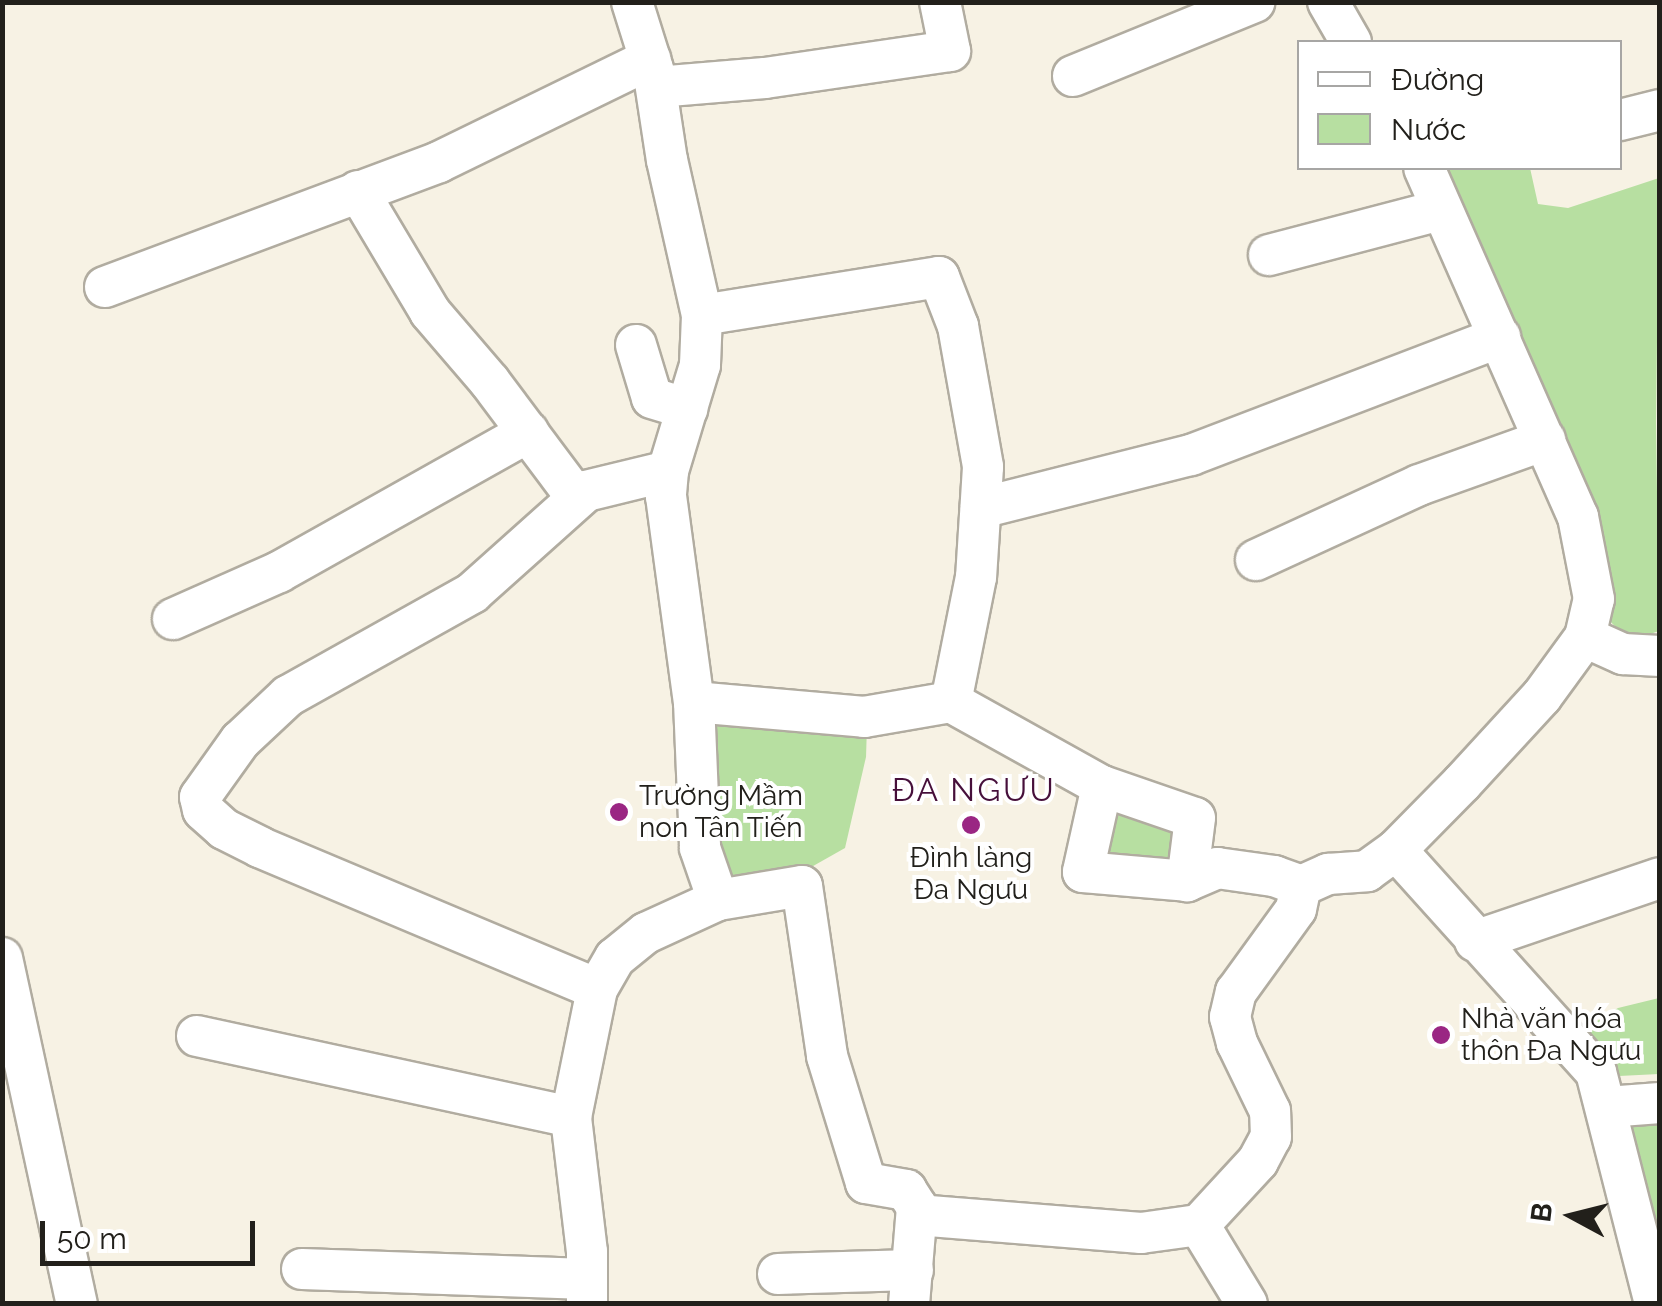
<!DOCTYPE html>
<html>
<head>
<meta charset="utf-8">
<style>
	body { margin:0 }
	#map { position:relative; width:1662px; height:1306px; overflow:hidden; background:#f7f2e4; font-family:Raleway,sans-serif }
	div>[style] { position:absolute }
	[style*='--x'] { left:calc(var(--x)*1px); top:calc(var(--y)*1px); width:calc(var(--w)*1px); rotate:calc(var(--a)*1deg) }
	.water>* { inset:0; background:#b7dfa1 }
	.roads { filter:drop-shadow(2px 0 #b1aca0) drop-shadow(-2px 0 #b1aca0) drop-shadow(0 2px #b1aca0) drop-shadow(0 -2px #b1aca0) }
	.minor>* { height:40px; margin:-20px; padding:0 20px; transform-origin:20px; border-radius:20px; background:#fff }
	.dots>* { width:28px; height:28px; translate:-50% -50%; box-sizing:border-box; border:5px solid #fff; border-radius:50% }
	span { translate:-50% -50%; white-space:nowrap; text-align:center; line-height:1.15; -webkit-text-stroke:8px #fff; paint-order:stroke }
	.poi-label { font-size:28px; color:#22201b }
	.left { translate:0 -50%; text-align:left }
	.quarter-label { font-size:32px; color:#460f3a; letter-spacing:2.5px }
	.frame { position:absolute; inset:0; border:5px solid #22201b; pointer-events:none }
	.legend { position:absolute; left:1297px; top:40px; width:325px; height:130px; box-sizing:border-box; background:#fff; border:2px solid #a7a6a4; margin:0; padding:12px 18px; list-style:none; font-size:30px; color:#22201b }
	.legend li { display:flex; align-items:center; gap:20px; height:50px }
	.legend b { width:50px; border:2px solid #a7a6a4 }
	.north { position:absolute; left:1522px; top:1166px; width:100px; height:100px; -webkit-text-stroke:8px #fff; paint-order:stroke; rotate:277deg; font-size:28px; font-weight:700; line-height:40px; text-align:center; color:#22201b }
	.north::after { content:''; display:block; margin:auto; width:35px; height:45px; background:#22201b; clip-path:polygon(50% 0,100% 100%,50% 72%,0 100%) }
	.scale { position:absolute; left:40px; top:1221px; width:215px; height:45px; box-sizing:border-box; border:5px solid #22201b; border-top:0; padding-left:12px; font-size:30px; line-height:35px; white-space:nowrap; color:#22201b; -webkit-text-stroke:8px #fff; paint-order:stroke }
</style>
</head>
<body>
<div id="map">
	<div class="water">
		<i style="clip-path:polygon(1442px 168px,1530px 168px,1538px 204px,1568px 208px,1659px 178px,1656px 423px,1659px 631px,1629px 641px,1608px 619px)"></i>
		<i style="clip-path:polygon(704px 711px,867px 725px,866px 757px,845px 848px,799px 874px,728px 889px)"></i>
		<i style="clip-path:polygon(1115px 805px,1175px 824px,1174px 860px,1107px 860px)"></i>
		<i style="clip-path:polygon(1659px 998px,1659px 1074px,1619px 1076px,1586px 1028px,1618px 1008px)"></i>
		<i style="clip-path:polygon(1659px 1117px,1659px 1259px,1626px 1120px)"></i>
	</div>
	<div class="roads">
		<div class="minor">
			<i style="--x:632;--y:2;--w:70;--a:72.6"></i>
			<i style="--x:653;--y:69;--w:92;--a:81.3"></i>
			<i style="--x:667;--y:160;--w:159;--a:77.3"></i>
			<i style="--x:702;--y:315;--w:50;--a:92.3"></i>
			<i style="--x:700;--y:365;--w:111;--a:106.8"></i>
			<i style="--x:668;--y:471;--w:25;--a:95"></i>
			<i style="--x:666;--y:496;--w:208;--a:82.3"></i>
			<i style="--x:694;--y:702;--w:146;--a:87.6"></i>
			<i style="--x:700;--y:848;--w:55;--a:70.9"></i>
			<i style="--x:1328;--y:2;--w:46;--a:60.1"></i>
			<i style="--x:1073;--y:76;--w:196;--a:-22.2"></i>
			<i style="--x:657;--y:87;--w:108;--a:-4.8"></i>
			<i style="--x:765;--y:78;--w:187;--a:-8.3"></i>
			<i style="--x:950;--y:51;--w:50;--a:-101.5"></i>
			<i style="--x:1620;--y:120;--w:41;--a:-14"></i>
			<i style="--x:358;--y:191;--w:141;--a:59.2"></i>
			<i style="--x:430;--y:312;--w:92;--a:49.4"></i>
			<i style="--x:490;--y:382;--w:144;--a:53.2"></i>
			<i style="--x:1269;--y:255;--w:178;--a:-14.7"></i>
			<i style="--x:105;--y:287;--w:357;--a:-20.5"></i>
			<i style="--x:439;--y:162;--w:235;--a:-26"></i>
			<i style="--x:702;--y:315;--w:240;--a:-9.1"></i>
			<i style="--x:939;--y:277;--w:53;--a:68.8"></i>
			<i style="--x:958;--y:326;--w:143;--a:79.9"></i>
			<i style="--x:983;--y:467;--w:110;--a:93.6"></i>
			<i style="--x:976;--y:577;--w:127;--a:101.3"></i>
			<i style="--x:636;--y:345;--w:55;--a:73.2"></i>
			<i style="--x:652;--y:398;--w:37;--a:17"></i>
			<i style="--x:981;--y:508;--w:217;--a:-14.2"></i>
			<i style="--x:1191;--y:455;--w:331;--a:-20.9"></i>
			<i style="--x:1256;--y:560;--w:179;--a:-24.7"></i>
			<i style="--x:1419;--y:485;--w:134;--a:-19.7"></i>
			<i style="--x:173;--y:619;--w:116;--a:-23.9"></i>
			<i style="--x:279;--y:572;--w:286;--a:-29.3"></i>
			<i style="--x:1585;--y:637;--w:42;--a:24.1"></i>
			<i style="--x:1623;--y:654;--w:37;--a:3"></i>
			<i style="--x:694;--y:702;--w:171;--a:5"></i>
			<i style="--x:864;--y:717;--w:88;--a:-9.8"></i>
			<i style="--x:951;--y:702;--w:173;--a:29.1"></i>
			<i style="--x:1102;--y:786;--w:98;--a:19"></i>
			<i style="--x:1195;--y:818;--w:64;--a:97.2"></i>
			<i style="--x:1102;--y:786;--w:88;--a:102.5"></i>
			<i style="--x:1083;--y:872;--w:104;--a:4.9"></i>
			<i style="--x:1187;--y:881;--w:33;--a:-23"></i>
			<i style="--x:1217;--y:868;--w:58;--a:8"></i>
			<i style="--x:1274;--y:876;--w:29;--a:20"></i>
			<i style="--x:1301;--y:886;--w:30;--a:-24"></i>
			<i style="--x:1328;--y:874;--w:39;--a:-4"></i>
			<i style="--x:1367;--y:871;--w:36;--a:-36"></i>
			<i style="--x:1396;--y:850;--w:94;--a:-45.4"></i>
			<i style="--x:1462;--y:783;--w:118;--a:-47.4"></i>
			<i style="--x:1542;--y:696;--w:73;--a:-53.9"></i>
			<i style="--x:1585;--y:637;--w:39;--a:-77"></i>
			<i style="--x:1594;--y:599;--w:84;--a:-101"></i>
			<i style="--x:1578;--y:517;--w:381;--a:-113.8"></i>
			<i style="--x:1396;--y:850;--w:299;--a:48"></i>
			<i style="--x:1596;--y:1072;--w:239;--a:75.7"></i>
			<i style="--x:1475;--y:941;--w:195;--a:-18.8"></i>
			<i style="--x:2;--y:958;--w:354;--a:77.8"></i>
			<i style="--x:597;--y:989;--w:366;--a:-157.2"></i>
			<i style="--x:260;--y:847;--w:40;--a:-153.4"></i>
			<i style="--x:224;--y:829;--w:28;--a:-138"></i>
			<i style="--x:203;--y:810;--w:13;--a:-103"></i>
			<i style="--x:200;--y:797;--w:69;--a:-54.5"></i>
			<i style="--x:240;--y:741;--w:66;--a:-43.2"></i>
			<i style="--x:288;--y:696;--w:211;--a:-29.2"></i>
			<i style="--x:472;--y:593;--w:153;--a:-41.8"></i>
			<i style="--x:586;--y:491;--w:84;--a:-13.7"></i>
			<i style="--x:197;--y:1036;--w:383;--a:12.2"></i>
			<i style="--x:1607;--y:1107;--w:53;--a:-4.3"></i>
			<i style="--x:917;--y:1215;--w:225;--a:4.6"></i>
			<i style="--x:1141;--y:1233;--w:59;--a:-7.9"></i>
			<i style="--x:1199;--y:1225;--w:92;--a:58.7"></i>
			<i style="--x:1199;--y:1225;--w:87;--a:-47.3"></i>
			<i style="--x:1258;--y:1161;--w:27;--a:-62"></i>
			<i style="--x:1271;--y:1137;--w:26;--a:-92"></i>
			<i style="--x:1270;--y:1111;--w:76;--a:-115.9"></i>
			<i style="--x:1237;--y:1043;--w:27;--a:-105"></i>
			<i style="--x:1230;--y:1017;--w:26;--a:-77"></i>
			<i style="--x:1236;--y:992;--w:102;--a:-54.1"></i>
			<i style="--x:1296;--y:909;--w:24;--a:-78"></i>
			<i style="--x:302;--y:1269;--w:285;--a:2"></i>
			<i style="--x:778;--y:1274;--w:135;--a:-1.7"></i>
			<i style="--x:587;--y:1304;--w:52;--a:-90"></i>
			<i style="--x:587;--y:1252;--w:136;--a:-96.8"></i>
			<i style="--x:571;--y:1117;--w:131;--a:-78.5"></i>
			<i style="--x:597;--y:989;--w:36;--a:-60"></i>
			<i style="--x:615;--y:958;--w:40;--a:-39"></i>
			<i style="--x:646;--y:933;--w:79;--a:-24.6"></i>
			<i style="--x:718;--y:900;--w:85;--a:-9.5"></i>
			<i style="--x:802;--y:886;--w:172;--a:81.6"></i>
			<i style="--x:827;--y:1056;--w:133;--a:72.9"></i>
			<i style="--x:866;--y:1183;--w:41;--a:9.9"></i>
			<i style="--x:906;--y:1190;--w:20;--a:57"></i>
			<i style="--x:917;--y:1207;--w:97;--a:94.7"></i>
		</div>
	</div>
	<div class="dots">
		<i style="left:619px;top:812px;background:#9a2683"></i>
		<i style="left:971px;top:825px;background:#9a2683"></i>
		<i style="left:1441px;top:1035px;background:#9a2683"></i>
	</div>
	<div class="poi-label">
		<span class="left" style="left:639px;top:812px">Trường Mầm<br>non Tân Tiến</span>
		<span style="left:971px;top:874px">Đình làng<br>Đa Ngưu</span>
		<span class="left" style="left:1461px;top:1035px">Nhà văn hóa<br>thôn Đa Ngưu</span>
	</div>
	<div class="quarter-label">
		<span style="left:974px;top:790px">ĐA NGƯU</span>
	</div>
	<div class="frame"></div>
	<ul class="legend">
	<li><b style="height:12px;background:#fff"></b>Đường</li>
	<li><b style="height:28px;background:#b7dfa1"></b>Nước</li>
	</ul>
	<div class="north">B</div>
	<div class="scale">50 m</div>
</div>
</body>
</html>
